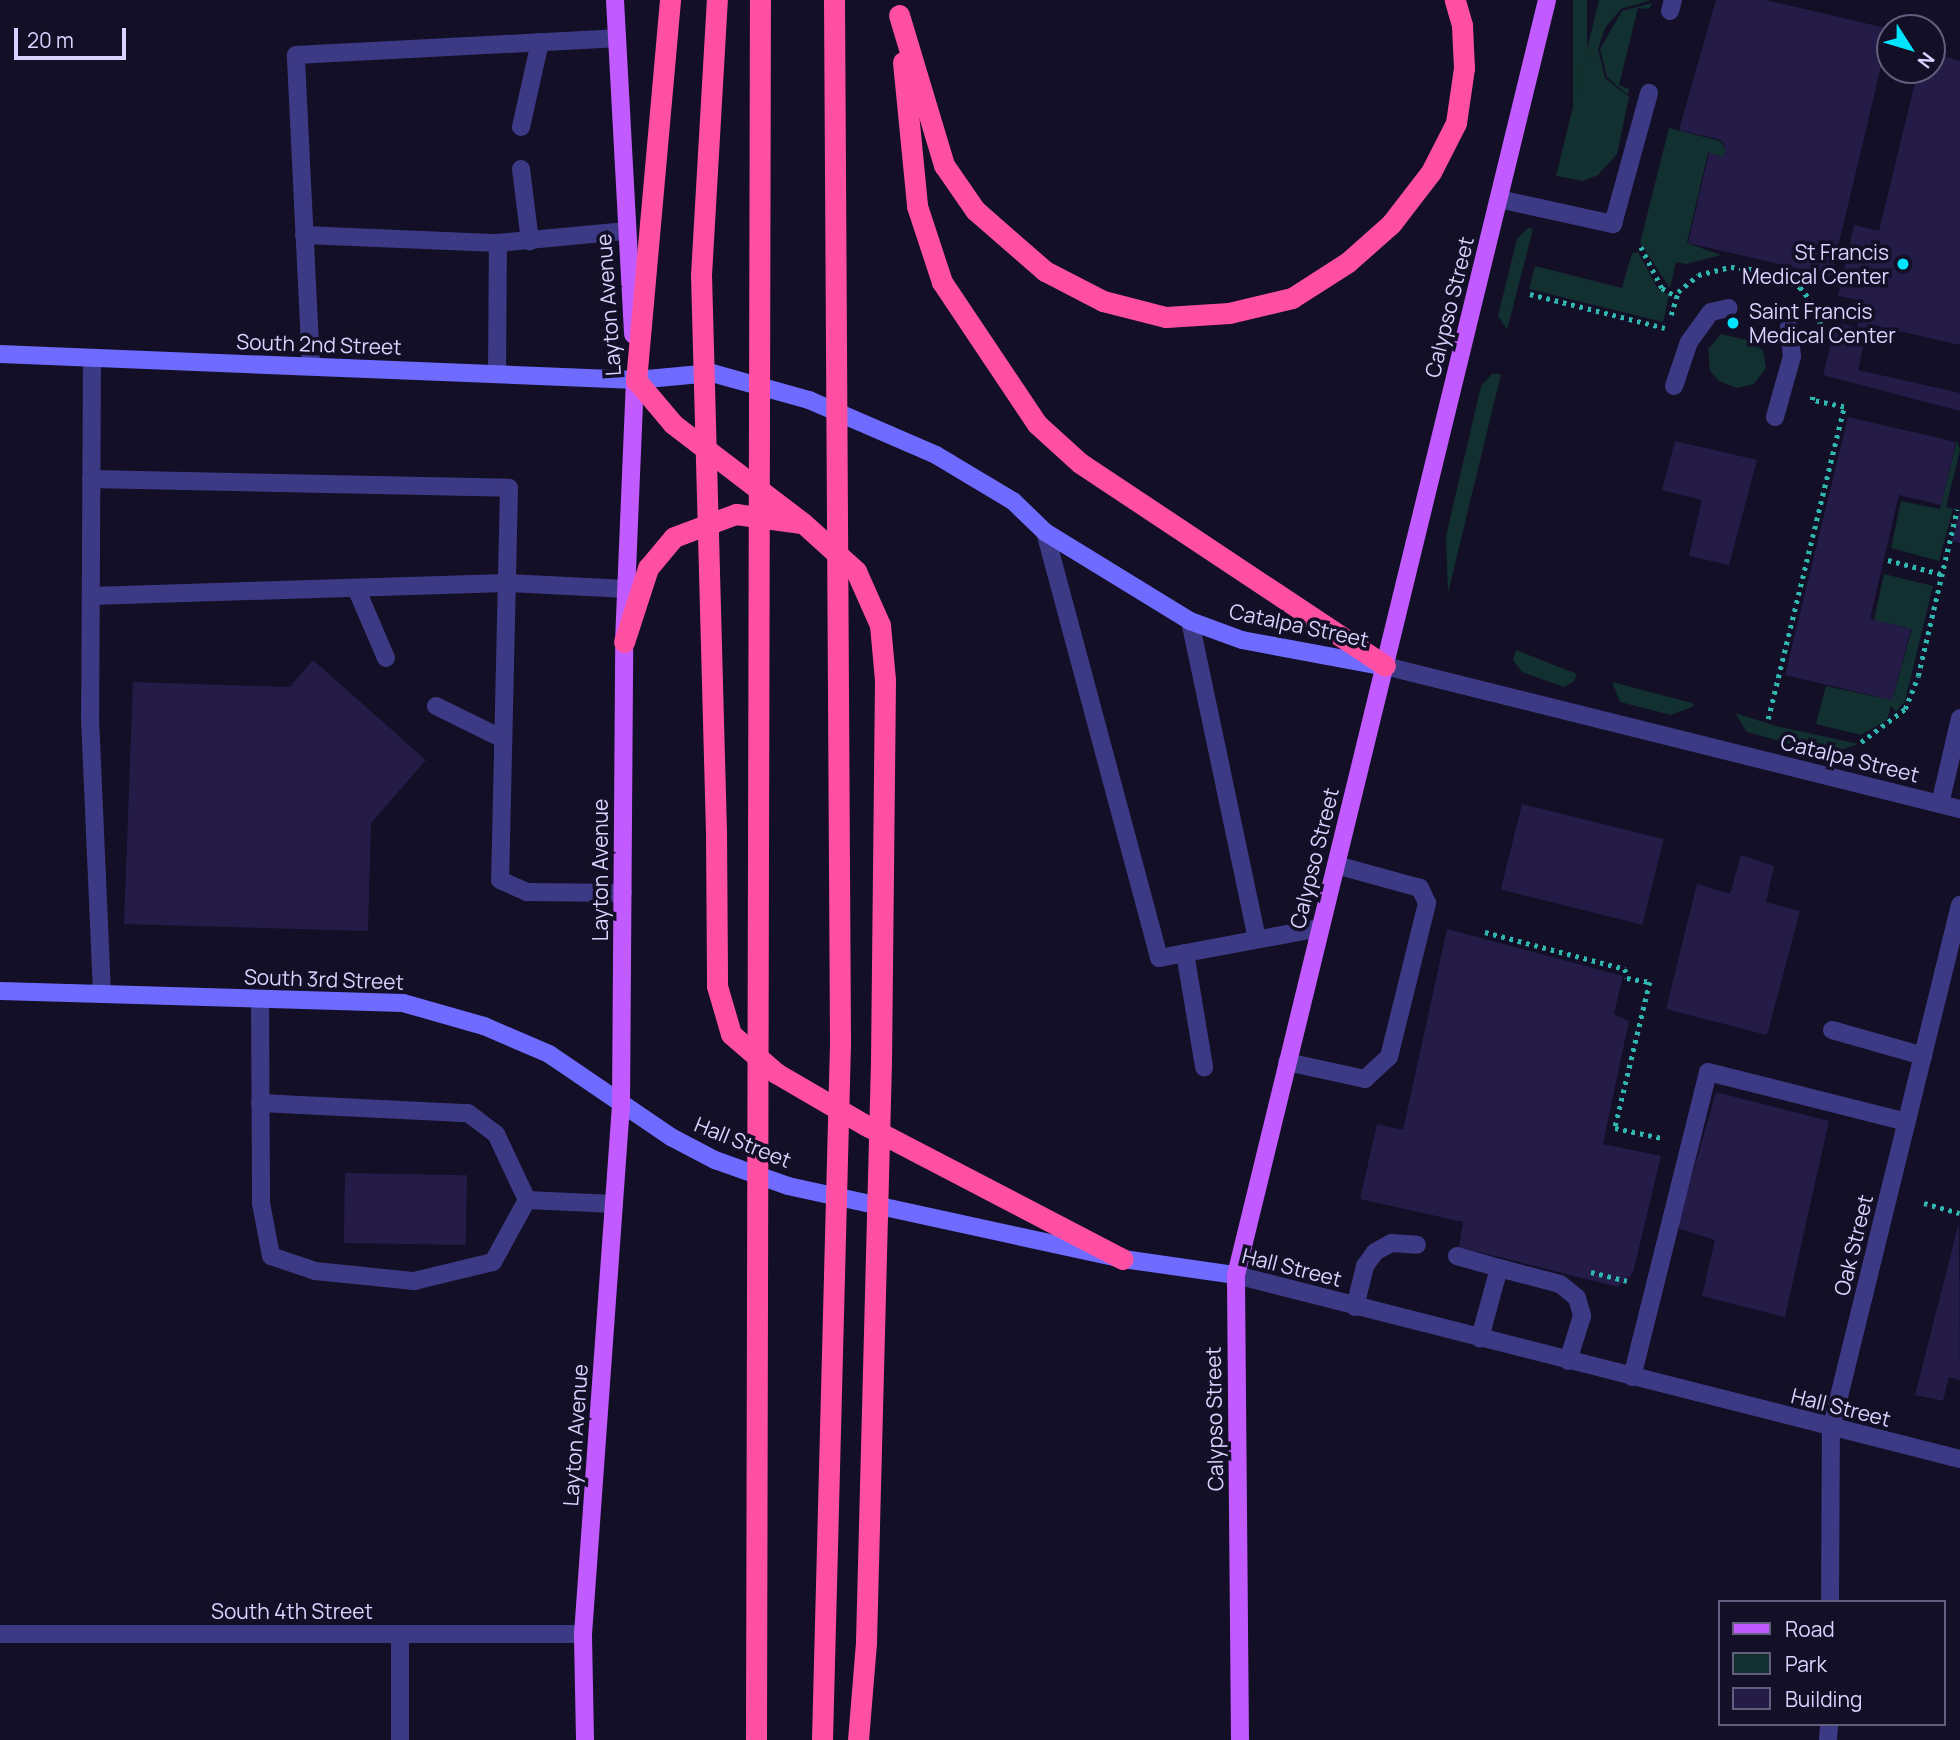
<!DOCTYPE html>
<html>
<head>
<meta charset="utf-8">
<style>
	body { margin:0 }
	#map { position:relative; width:1960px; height:1740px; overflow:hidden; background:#130f26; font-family:Manrope,sans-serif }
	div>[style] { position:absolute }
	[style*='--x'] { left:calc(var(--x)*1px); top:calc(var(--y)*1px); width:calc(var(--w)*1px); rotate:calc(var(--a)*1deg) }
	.green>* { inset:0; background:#12302f; transform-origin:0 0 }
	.building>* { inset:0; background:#241b47; transform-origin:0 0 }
	.path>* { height:4.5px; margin-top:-2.25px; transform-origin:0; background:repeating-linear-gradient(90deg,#2fb8b0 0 3.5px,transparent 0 8.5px) }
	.lane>* { height:18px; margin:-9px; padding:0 9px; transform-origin:9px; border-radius:9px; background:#3d3a85 }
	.street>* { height:18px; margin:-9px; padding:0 9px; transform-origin:9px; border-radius:9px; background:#3d3a85 }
	.secondary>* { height:18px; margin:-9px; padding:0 9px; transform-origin:9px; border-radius:9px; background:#6f6bff }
	.primary>* { height:18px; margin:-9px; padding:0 9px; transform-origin:9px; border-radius:9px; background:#c25bff }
	.highway>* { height:21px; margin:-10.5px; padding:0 10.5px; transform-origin:10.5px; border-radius:10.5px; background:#ff4fa3 }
	.highway-bridge>* { height:21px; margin:-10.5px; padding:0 10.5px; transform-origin:10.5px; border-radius:10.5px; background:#ff4fa3 }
	.dots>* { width:19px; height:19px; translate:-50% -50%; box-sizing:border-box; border:4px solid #130f26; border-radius:50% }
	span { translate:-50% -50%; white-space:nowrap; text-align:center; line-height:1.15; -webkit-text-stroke:7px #130f26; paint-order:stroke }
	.poi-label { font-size:21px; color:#d9d4ff }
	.right { translate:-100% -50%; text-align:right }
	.left { translate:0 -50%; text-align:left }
	.street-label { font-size:21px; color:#d9d4ff }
	.legend { position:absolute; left:1718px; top:1600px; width:228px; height:126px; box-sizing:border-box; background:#130f26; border:2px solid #625e7d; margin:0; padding:9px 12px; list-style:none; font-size:21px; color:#d9d4ff }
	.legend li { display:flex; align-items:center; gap:14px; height:35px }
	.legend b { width:35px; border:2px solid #625e7d }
	.north { position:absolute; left:1876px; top:14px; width:70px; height:70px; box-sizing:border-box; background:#130f26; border:2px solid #625e7d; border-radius:50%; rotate:127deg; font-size:19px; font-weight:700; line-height:28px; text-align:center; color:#d9d4ff }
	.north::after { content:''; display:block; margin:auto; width:24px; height:32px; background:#00e5ff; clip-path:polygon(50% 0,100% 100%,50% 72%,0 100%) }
	.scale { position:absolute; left:14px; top:28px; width:112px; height:32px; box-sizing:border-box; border:4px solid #d9d4ff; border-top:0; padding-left:9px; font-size:21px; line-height:24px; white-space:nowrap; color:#d9d4ff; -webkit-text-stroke:5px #130f26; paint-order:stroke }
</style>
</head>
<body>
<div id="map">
	<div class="green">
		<i style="left:1573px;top:0;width:14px;height:161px"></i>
		<i style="clip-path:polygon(1599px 0,1651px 0,1621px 9px,1605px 28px,1598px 49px,1605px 78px,1629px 97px,1617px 154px,1598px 175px,1583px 181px,1556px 176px)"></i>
		<i style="clip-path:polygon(1652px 3px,1649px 9px,1638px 8px,1619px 85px,1629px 89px,1628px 95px,1607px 77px,1600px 49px,1622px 11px)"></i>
		<i style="clip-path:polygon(1669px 128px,1720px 141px,1726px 149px,1723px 157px,1708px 153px,1687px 243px,1721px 255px,1686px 264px,1676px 262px,1670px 288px,1640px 243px)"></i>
		<i style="clip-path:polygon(1528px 228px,1533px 229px,1507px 330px,1498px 316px,1517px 239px)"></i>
		<i style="clip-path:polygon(1638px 252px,1658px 289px,1669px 295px,1663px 322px,1529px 289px,1535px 266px,1622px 288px,1632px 253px)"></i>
		<i style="clip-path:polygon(1721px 334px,1755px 342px,1763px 351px,1766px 368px,1754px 384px,1737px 388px,1719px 381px,1710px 371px,1708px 349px)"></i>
		<i style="clip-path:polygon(1492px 374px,1501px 374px,1448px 593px,1446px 536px,1481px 386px)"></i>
		<i style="clip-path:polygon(1957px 440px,1960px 450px,1946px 507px,1953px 509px,1939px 561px,1891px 548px,1901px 501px,1940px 509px)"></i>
		<i style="clip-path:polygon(1884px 574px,1933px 586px,1905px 701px,1896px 712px,1891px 706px,1887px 720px,1861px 735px,1816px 724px,1826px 686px,1892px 700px,1912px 629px,1874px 620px)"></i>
		<i style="clip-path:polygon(1516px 650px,1577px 674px,1574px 681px,1564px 687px,1522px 672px,1513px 660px)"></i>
		<i style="clip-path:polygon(1612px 682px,1692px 703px,1694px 706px,1671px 715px,1620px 702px)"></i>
		<i style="clip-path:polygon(1735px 713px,1776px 726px,1859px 744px,1827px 754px,1747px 732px)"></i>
	</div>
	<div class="building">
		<i style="clip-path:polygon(1716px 0,1766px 0,1890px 29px,1831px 276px,1688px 243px,1709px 153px,1723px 157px,1726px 149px,1721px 140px,1679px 130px)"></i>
		<i style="clip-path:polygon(1932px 52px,1960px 61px,1960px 345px,1868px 324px,1858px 370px,1960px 393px,1960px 411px,1823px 375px,1836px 323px,1857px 328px,1862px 310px,1854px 299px,1838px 296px,1854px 225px,1879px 231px,1918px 70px,1932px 70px)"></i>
		<i style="clip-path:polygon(1848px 417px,1956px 442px,1941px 505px,1899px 495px,1870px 619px,1911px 629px,1892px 700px,1785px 675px)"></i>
		<i style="clip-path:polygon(1675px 441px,1757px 460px,1729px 565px,1689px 556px,1702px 500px,1662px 490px)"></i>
		<i style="clip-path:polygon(1959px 513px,1960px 513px,1960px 543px,1952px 541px)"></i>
		<i style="clip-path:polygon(313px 660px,426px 760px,371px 823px,368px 931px,124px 924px,133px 682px,290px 687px)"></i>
		<i style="left:1522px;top:804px;width:146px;height:88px;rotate:14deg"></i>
		<i style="clip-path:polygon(1741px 855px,1774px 866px,1766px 902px,1800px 911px,1767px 1035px,1666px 1009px,1697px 884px,1730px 894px)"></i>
		<i style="clip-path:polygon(1447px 929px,1623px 976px,1614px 1014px,1629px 1021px,1603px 1144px,1661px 1156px,1633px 1273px,1618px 1287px,1459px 1247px,1463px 1222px,1360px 1199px,1377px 1124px,1403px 1130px)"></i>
		<i style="clip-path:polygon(1716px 1092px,1829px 1121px,1785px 1317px,1702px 1296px,1715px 1240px,1677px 1228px)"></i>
		<i style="left:345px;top:1173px;width:122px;height:70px;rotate:1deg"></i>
		<i style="clip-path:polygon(1959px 1222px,1960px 1380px,1949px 1377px,1943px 1401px,1915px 1395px)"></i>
	</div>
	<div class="path">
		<i style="--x:1641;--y:247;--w:46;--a:62.9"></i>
		<i style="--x:1662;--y:288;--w:17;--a:31"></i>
		<i style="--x:1530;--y:294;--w:139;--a:14.1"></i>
		<i style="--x:1671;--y:315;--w:24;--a:-73"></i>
		<i style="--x:1678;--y:292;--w:26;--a:-40"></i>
		<i style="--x:1698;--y:275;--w:34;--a:-14"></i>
		<i style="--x:1731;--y:267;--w:28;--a:6"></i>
		<i style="--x:1759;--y:270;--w:44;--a:22.5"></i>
		<i style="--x:1800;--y:287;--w:33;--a:52"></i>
		<i style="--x:1820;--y:313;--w:26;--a:88"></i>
		<i style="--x:1888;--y:560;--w:55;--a:14.8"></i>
		<i style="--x:1768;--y:719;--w:321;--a:-76.3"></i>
		<i style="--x:1844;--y:407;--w:33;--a:-168"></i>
		<i style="--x:1812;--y:400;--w:5;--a:-79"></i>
		<i style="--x:1861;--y:742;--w:55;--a:-36.9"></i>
		<i style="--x:1905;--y:709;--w:35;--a:-68"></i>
		<i style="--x:1918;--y:676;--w:171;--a:-76.8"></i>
		<i style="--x:1485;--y:932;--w:145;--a:14.8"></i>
		<i style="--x:1625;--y:969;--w:9;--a:77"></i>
		<i style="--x:1627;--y:978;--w:23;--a:10"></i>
		<i style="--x:1650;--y:982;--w:150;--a:103.5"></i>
		<i style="--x:1615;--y:1128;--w:48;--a:12"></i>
		<i style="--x:1924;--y:1203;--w:37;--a:16"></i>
		<i style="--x:1591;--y:1272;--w:37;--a:14"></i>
	</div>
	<div class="lane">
		<i style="--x:1670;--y:11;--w:11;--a:-75"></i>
		<i style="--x:521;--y:127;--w:87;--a:-77.4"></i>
		<i style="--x:521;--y:169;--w:73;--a:82.9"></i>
		<i style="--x:1499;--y:199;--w:117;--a:12.4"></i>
		<i style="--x:1613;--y:224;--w:136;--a:-74.6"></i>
		<i style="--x:304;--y:235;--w:194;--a:2.4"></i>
		<i style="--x:498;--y:243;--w:129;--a:-5.4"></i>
		<i style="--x:92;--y:358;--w:360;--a:90.3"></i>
		<i style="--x:90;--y:718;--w:276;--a:87.5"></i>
		<i style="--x:311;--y:366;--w:311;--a:-92.8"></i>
		<i style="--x:296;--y:55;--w:320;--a:-3"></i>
		<i style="--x:497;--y:374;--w:131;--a:-89.6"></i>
		<i style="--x:1674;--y:386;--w:46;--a:-71.2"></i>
		<i style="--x:1689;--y:342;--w:37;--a:-54"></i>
		<i style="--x:1711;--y:312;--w:18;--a:-13"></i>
		<i style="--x:1775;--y:417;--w:63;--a:-74.4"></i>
		<i style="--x:1792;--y:356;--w:29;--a:-96"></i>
		<i style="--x:91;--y:479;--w:418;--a:1.2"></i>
		<i style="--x:509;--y:488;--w:392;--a:91.3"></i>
		<i style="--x:500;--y:880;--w:30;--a:24"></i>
		<i style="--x:527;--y:892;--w:96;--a:0.6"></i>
		<i style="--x:1045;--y:532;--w:441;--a:75"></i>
		<i style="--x:1159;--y:958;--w:164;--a:-10.6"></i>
		<i style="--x:356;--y:588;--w:76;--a:66.8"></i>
		<i style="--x:91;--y:596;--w:415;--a:-1.8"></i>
		<i style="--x:506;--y:583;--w:121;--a:2.8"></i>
		<i style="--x:1190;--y:621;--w:324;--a:78.1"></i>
		<i style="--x:436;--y:706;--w:75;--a:26.2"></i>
		<i style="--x:1940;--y:804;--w:88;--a:-76.9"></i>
		<i style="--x:1185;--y:953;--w:116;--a:80.5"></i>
		<i style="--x:260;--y:999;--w:204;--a:89.7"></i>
		<i style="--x:261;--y:1203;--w:54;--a:79.3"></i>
		<i style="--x:271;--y:1256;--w:46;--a:18.8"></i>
		<i style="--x:315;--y:1271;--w:100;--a:5.8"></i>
		<i style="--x:414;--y:1281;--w:81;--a:-13.5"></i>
		<i style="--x:493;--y:1262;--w:71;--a:-61.3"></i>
		<i style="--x:527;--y:1200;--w:87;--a:2.6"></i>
		<i style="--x:260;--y:1103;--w:208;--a:2.8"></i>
		<i style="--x:468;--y:1113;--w:35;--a:37"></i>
		<i style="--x:496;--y:1134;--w:73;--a:64.8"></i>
		<i style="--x:1457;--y:1256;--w:44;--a:15.9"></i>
		<i style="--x:1499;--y:1268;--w:73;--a:105.2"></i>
		<i style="--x:1499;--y:1268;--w:63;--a:14.7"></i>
		<i style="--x:1560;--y:1284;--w:22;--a:39"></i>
		<i style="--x:1577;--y:1298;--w:19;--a:74"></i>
		<i style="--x:1582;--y:1316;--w:47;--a:107.3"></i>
		<i style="--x:1355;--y:1307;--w:42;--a:-76.3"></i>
		<i style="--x:1365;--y:1266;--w:17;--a:-54"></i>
		<i style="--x:1375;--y:1252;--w:18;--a:-29"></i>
		<i style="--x:1391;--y:1243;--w:26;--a:4"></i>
		<i style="--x:400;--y:1634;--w:106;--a:90"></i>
	</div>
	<div class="street">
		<i style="--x:1385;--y:666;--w:593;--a:13.97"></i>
		<i style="--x:1832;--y:1030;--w:95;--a:15.9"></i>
		<i style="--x:1287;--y:1062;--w:80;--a:12.3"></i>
		<i style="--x:1365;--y:1079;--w:33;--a:-43"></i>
		<i style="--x:1389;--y:1057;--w:159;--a:-76.1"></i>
		<i style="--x:1427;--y:903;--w:17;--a:-115"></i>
		<i style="--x:1420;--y:888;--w:87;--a:-164.7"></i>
		<i style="--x:1236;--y:1275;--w:747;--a:14.26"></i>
		<i style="--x:1632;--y:1377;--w:314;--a:-76"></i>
		<i style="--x:1708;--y:1072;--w:205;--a:14.1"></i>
		<i style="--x:1830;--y:1602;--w:173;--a:-89.7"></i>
		<i style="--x:1831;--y:1429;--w:540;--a:-76.17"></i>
		<i style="--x:0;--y:1634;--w:583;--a:0"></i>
		<i style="--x:1828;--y:1740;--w:16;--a:-86"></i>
	</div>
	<div class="secondary">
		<i style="--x:0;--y:354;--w:637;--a:2.34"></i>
		<i style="--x:636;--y:380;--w:76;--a:-5.3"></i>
		<i style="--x:712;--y:373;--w:101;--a:15.6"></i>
		<i style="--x:809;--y:400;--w:138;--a:23.4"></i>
		<i style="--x:936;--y:455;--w:90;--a:30.9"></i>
		<i style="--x:1013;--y:501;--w:45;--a:44.1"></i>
		<i style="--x:1045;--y:532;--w:170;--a:31.5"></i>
		<i style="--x:1190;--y:621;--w:55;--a:20.1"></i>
		<i style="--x:1242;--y:640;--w:141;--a:10.6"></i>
		<i style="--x:0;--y:991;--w:403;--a:1.7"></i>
		<i style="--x:403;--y:1003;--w:84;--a:15.9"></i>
		<i style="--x:484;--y:1026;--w:71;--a:23.3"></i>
		<i style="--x:549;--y:1054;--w:148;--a:34.2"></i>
		<i style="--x:671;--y:1137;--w:50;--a:27.6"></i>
		<i style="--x:715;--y:1160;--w:77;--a:19.6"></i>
		<i style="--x:788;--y:1186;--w:343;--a:12.3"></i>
		<i style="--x:1123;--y:1259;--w:114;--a:8.1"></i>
	</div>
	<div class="primary">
		<i style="--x:615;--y:0;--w:335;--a:86.9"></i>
		<i style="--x:585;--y:1740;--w:106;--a:-91.1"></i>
		<i style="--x:583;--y:1634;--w:530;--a:-85.89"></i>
		<i style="--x:621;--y:1105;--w:463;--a:-89.6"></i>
		<i style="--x:624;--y:642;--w:268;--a:-87.6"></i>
		<i style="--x:1240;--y:1740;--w:465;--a:-90.5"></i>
		<i style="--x:1236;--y:1275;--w:1312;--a:-76.29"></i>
	</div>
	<div class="highway">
		<i style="--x:670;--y:0;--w:382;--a:95.1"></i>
		<i style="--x:636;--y:380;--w:57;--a:49.9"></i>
		<i style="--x:673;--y:424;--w:163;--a:37.3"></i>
		<i style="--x:803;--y:523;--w:72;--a:42.2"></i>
		<i style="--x:856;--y:571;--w:59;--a:66"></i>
		<i style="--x:880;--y:625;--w:55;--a:84.8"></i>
		<i style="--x:885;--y:680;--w:381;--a:90.6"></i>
		<i style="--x:899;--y:15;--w:157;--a:73.3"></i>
		<i style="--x:944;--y:165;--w:55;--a:55.4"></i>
		<i style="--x:975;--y:210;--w:93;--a:41.1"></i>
		<i style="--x:1045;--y:271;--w:65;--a:27.3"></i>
		<i style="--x:1103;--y:301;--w:65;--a:14.3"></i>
		<i style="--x:1166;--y:317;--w:63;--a:-3.6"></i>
		<i style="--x:1229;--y:313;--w:65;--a:-13.4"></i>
		<i style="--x:1292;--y:298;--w:67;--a:-32.7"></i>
		<i style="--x:1348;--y:262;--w:57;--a:-41.5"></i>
		<i style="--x:1391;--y:224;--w:66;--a:-52.4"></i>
		<i style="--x:1431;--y:172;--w:55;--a:-63"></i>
		<i style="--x:1456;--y:123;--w:56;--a:-81.7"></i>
		<i style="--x:1464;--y:68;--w:43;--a:-92.7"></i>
		<i style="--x:1462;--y:25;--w:26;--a:-106"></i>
		<i style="--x:903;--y:62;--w:145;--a:84.4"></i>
		<i style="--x:917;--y:206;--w:80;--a:71.8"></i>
		<i style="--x:942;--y:282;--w:171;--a:56.2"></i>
		<i style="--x:1037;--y:424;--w:58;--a:42.2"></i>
		<i style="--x:1080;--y:463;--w:366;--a:33.6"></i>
		<i style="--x:624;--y:642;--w:78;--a:-72"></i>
		<i style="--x:648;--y:568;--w:40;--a:-50"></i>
		<i style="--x:674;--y:537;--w:66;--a:-20.4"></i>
		<i style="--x:736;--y:514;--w:66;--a:7.9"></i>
		<i style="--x:716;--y:832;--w:154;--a:89.6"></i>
		<i style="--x:717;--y:986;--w:50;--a:73.7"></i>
		<i style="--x:731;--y:1034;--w:60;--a:40.9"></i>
		<i style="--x:776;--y:1073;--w:105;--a:30.2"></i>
		<i style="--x:867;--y:1126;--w:288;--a:27.5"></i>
	</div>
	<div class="highway-bridge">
		<i style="--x:716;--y:832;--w:557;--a:-91.54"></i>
		<i style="--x:701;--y:275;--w:275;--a:-86.7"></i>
		<i style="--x:756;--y:1740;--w:1740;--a:-89.87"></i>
		<i style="--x:822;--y:1740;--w:699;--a:-88.52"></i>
		<i style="--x:840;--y:1041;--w:1041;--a:-90.33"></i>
		<i style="--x:858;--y:1740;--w:98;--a:-85.3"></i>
		<i style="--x:866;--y:1642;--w:581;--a:-88.52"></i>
	</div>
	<div class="dots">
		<i style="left:1903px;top:264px;background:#00e5ff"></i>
		<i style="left:1733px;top:323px;background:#00e5ff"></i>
	</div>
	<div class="poi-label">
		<span class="right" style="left:1889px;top:264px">St Francis<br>Medical Center</span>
		<span class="left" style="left:1749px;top:323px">Saint Francis<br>Medical Center</span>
	</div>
	<div class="street-label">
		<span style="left:608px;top:305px;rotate:-94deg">Layton Avenue</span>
		<span style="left:1449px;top:307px;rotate:-76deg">Calypso Street</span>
		<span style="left:319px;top:344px;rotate:2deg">South 2nd Street</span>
		<span style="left:1299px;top:625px;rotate:12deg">Catalpa Street</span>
		<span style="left:1850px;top:758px;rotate:14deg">Catalpa Street</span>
		<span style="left:1314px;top:858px;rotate:-76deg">Calypso Street</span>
		<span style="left:600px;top:870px;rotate:-90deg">Layton Avenue</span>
		<span style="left:324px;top:979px;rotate:2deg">South 3rd Street</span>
		<span style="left:743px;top:1142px;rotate:22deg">Hall Street</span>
		<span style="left:1853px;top:1245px;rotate:-76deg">Oak Street</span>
		<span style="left:1292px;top:1267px;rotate:14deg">Hall Street</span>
		<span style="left:1841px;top:1407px;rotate:14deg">Hall Street</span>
		<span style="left:1214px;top:1419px;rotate:-91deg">Calypso Street</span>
		<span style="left:575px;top:1435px;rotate:-86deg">Layton Avenue</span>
		<span style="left:292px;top:1611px">South 4th Street</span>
	</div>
	<ul class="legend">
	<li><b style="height:9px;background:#c25bff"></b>Road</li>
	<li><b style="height:19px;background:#12302f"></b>Park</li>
	<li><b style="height:19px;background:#241b47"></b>Building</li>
	</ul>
	<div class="north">N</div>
	<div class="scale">20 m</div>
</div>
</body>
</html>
